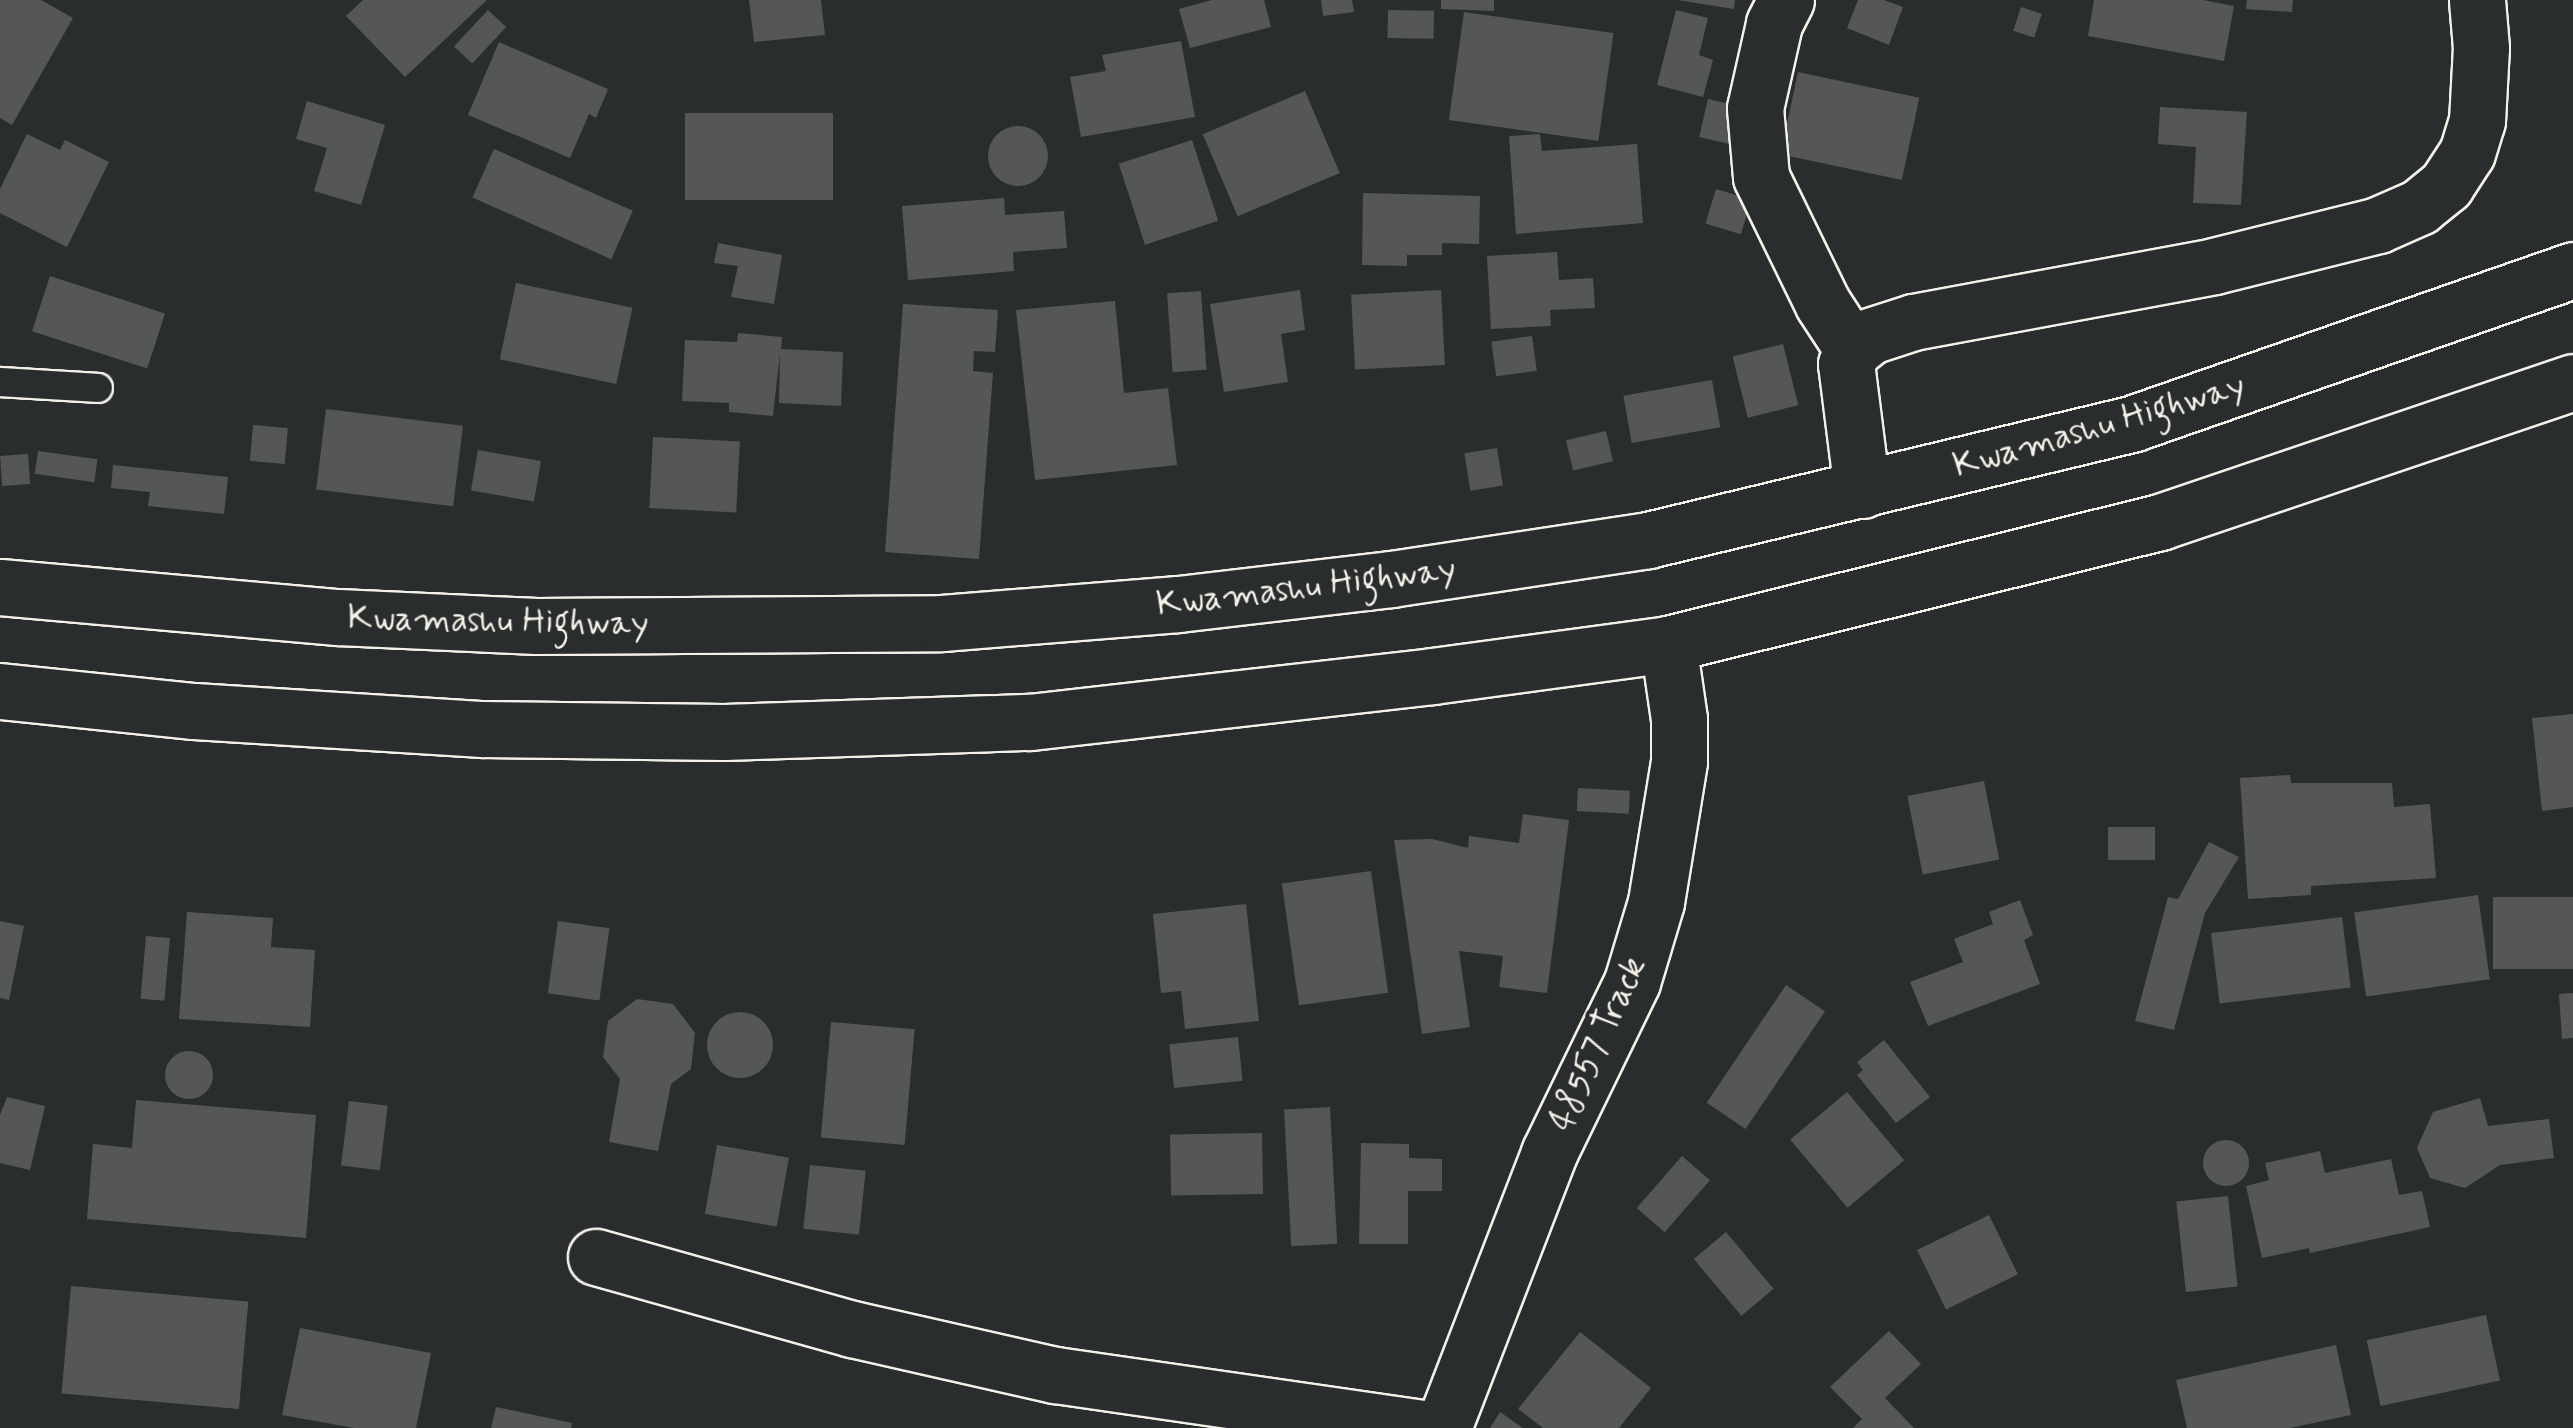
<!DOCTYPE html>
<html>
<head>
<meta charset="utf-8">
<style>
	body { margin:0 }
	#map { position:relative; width:2573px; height:1428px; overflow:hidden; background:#2a2d2e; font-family:Mynerve,sans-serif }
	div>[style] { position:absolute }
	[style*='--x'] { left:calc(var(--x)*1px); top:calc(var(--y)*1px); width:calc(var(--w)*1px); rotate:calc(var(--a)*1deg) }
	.building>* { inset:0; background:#555756; transform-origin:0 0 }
	.round { border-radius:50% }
	.roads { filter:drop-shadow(2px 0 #f4f1e8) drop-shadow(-2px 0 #f4f1e8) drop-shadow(0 2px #f4f1e8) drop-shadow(0 -2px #f4f1e8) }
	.service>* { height:28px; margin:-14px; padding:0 14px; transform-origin:14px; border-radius:14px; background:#2a2d2e }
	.minor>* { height:55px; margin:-27.5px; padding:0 27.5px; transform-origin:27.5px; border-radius:27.5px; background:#2a2d2e }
	.primary>* { height:55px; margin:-27.5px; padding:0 27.5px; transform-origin:27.5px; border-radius:27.5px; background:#2a2d2e }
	span { translate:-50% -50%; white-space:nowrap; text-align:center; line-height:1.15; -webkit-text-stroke:8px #2a2d2e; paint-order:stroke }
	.street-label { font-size:35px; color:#f4f1e8 }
</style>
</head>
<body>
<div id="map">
	<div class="building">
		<i style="clip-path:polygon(0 0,41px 0,73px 18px,12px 125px,0 118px)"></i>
		<i style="clip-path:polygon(363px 0,487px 0,405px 77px,346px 16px)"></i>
		<i style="clip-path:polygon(749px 0,821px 0,825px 35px,754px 42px)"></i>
		<i style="clip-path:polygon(1212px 0,1264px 0,1271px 27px,1190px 48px,1179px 9px)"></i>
		<i style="clip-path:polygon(1321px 0,1352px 0,1354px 12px,1323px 16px)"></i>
		<i style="clip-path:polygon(1441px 0,1494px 0,1494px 11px,1441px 9px)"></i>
		<i style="clip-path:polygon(1677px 0,1735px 0,1734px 9px)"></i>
		<i style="clip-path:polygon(1858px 0,1884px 0,1903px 7px,1889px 45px,1847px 28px)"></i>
		<i style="clip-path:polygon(2094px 0,2203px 0,2234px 6px,2224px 61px,2088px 36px)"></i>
		<i style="clip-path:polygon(2247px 0,2293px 0,2292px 12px,2246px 9px)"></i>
		<i style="left:2021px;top:7px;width:22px;height:25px;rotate:18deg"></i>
		<i style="left:488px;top:10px;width:25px;height:50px;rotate:43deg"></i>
		<i style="left:1388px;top:10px;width:46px;height:28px;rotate:1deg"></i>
		<i style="clip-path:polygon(1676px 10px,1708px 18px,1699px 55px,1713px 60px,1703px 97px,1657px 85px)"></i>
		<i style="left:1464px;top:12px;width:151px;height:109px;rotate:8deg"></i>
		<i style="clip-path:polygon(1181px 41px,1195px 117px,1081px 137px,1070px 77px,1106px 71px,1102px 55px)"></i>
		<i style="clip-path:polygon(499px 42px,608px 89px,596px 118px,589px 114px,570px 158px,468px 115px)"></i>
		<i style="left:1798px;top:72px;width:124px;height:84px;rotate:12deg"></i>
		<i style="left:1305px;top:91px;width:89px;height:111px;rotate:67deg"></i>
		<i style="left:1708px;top:99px;width:32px;height:39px;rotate:13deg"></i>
		<i style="clip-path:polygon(307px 101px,385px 125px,361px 205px,314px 191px,327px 148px,296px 139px)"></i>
		<i style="clip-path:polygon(2160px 107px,2247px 112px,2241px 205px,2193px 203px,2196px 147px,2158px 144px)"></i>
		<i style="left:685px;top:113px;width:148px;height:87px"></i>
		<i class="round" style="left:988px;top:126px;width:60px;height:60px"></i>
		<i style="clip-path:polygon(27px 134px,60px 150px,65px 140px,109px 162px,67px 247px,0 213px,0 189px)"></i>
		<i style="clip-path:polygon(1540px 134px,1542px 151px,1637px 144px,1643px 223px,1516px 234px,1509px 136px)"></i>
		<i style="left:1192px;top:140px;width:85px;height:77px;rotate:72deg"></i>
		<i style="left:494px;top:149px;width:152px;height:53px;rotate:24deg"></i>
		<i style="left:1716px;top:189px;width:37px;height:36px;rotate:17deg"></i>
		<i style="clip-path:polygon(1363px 193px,1480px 196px,1479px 244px,1442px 243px,1442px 255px,1407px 255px,1407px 266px,1362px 265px)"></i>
		<i style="clip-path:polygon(1004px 198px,1005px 215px,1064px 211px,1067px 248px,1013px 252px,1014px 271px,908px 280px,902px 206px)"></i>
		<i style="clip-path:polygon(718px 243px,782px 255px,774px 304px,731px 297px,738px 266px,714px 263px)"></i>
		<i style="clip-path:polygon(1557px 252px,1559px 280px,1593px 278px,1595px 308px,1550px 310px,1551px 326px,1491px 329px,1487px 256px)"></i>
		<i style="left:50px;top:276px;width:121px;height:58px;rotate:18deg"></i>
		<i style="left:516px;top:283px;width:119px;height:78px;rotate:12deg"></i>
		<i style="clip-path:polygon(1300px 290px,1305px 330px,1281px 334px,1288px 382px,1224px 392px,1210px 304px)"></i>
		<i style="left:1441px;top:290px;width:75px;height:90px;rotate:87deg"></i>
		<i style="left:1201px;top:291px;width:79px;height:34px;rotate:86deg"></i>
		<i style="clip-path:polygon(1115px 301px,1124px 393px,1168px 388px,1177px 465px,1035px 480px,1016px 310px)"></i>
		<i style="clip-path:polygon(903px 304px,998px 310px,995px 352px,974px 351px,973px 371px,993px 373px,979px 559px,885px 552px)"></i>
		<i style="clip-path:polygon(738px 333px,782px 337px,781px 349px,843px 352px,841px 406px,779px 403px,780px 353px,773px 416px,729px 412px,729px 403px,682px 401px,685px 340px,737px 342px)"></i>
		<i style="left:1532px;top:336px;width:35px;height:41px;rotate:82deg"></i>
		<i style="left:1783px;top:344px;width:63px;height:52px;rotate:76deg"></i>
		<i style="left:1712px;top:380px;width:48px;height:90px;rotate:80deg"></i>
		<i style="left:326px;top:409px;width:138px;height:81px;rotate:7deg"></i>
		<i style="left:253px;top:425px;width:35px;height:36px;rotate:5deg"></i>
		<i style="left:1606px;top:431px;width:31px;height:41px;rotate:77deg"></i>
		<i style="left:653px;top:437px;width:87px;height:71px;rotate:3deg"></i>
		<i style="left:1497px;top:448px;width:38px;height:33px;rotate:81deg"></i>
		<i style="left:478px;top:450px;width:64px;height:41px;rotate:10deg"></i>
		<i style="left:38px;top:451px;width:60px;height:23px;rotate:8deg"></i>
		<i style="left:28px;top:454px;width:30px;height:28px;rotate:86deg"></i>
		<i style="clip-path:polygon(113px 465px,228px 477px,224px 514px,148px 506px,150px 492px,111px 488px)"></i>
		<i style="clip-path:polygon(2573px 714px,2573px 807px,2542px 811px,2532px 718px)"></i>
		<i style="clip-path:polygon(2290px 775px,2291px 783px,2392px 783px,2394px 807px,2430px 804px,2436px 878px,2311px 886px,2311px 895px,2248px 899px,2240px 778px)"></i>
		<i style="left:1984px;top:781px;width:80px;height:78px;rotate:79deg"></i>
		<i style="left:1578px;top:788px;width:52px;height:23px;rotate:3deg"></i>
		<i style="clip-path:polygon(1523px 814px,1569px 820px,1547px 993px,1499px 987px,1503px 956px,1459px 951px,1470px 1027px,1422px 1034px,1394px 840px,1432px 839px,1468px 848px,1469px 836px,1519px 843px)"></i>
		<i style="left:2108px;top:827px;width:47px;height:33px"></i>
		<i style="clip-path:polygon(2209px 842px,2239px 857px,2205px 913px,2174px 1030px,2135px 1021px,2168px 897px,2178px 899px)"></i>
		<i style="left:1371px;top:871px;width:123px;height:90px;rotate:82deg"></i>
		<i style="left:2478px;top:895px;width:85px;height:125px;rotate:82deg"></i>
		<i style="left:2573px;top:897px;width:72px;height:80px;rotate:90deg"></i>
		<i style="clip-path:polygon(2020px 900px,2033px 935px,2024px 940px,2040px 984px,1928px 1026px,1910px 982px,1963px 962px,1954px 939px,1993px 924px,1989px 912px)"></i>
		<i style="clip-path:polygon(1246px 904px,1259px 1021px,1185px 1029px,1181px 991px,1161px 993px,1153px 914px)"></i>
		<i style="clip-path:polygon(187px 912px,273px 918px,271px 947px,315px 950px,310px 1027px,179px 1019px)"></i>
		<i style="left:2342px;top:917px;width:71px;height:132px;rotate:83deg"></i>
		<i style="clip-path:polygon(0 921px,24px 926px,9px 1000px,0 998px)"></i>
		<i style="left:558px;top:921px;width:52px;height:73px;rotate:8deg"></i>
		<i style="left:146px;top:936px;width:24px;height:63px;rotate:5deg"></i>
		<i style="left:1786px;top:985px;width:47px;height:142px;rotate:34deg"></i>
		<i style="clip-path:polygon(2573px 993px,2573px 1038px,2562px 1039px,2559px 994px)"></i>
		<i style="clip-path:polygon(637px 999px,673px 1004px,695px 1033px,691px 1069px,671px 1084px,658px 1151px,609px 1142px,620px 1079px,603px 1057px,608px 1021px)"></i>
		<i class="round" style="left:707px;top:1012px;width:66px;height:66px"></i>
		<i style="left:831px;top:1022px;width:84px;height:116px;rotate:5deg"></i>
		<i style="left:1238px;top:1037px;width:44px;height:69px;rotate:84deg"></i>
		<i style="clip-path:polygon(1884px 1040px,1930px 1097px,1896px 1123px,1857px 1075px,1863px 1070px,1857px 1062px)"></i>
		<i class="round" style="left:165px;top:1051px;width:48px;height:48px"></i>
		<i style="left:1847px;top:1092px;width:89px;height:74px;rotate:50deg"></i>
		<i style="clip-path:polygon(7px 1097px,45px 1106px,30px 1170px,0 1163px,0 1115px)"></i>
		<i style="clip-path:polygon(2480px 1098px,2488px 1126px,2549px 1119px,2554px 1158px,2500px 1165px,2465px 1188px,2430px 1178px,2417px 1148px,2433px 1112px)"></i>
		<i style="clip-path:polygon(136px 1100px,316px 1115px,306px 1238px,87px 1219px,93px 1144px,132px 1148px)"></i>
		<i style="left:349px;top:1101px;width:39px;height:65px;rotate:7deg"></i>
		<i style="left:1330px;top:1107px;width:137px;height:46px;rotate:87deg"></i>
		<i style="left:1262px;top:1133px;width:61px;height:92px;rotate:89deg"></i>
		<i class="round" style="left:2203px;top:1140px;width:46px;height:46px"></i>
		<i style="clip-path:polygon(1361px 1143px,1409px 1144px,1409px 1158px,1442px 1159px,1442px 1191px,1408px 1191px,1408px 1244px,1359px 1244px)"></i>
		<i style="left:717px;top:1145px;width:73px;height:70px;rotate:10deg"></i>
		<i style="clip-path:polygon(2320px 1151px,2325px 1173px,2391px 1159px,2399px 1195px,2422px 1191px,2430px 1227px,2310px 1253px,2309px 1248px,2262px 1258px,2246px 1186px,2269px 1180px,2265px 1163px)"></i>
		<i style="left:1682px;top:1156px;width:37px;height:69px;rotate:41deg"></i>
		<i style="left:810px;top:1165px;width:56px;height:64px;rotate:6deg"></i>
		<i style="left:2228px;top:1196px;width:91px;height:52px;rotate:84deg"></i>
		<i style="left:1989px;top:1215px;width:66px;height:80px;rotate:64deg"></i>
		<i style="left:1726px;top:1232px;width:74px;height:42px;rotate:50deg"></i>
		<i style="left:71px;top:1286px;width:178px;height:108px;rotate:5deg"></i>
		<i style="left:2486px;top:1315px;width:67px;height:122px;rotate:78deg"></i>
		<i style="clip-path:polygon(300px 1328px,431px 1353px,416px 1428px,354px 1428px,282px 1415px)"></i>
		<i style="clip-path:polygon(1889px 1331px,1921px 1364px,1885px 1398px,1914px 1428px,1853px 1428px,1862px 1419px,1830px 1387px)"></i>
		<i style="clip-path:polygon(1580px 1332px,1651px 1388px,1619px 1428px,1543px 1428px,1518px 1409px)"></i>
		<i style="clip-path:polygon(2336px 1345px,2351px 1415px,2290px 1428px,2187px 1428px,2176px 1380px)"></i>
		<i style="clip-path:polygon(496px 1407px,572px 1423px,571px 1428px,491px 1428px)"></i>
		<i style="clip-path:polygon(1500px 1412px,1523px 1428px,1490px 1428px)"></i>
	</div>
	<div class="roads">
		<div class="service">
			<i style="--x:0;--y:382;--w:98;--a:3.5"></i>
		</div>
		<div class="minor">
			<i style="--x:1786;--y:0;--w:27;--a:117"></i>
			<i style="--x:1774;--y:24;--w:86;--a:102.7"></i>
			<i style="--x:1755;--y:108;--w:69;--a:85"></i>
			<i style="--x:1761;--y:177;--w:141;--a:64"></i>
			<i style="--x:1823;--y:304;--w:55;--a:56.9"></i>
			<i style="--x:1862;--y:490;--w:127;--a:-97.2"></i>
			<i style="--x:1846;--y:364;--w:16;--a:-63"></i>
			<i style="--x:1853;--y:350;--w:22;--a:-39"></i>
			<i style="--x:1870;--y:336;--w:45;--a:-18"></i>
			<i style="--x:1913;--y:322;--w:306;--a:-10.5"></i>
			<i style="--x:2214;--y:266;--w:169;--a:-14"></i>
			<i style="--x:2378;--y:225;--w:45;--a:-23.7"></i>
			<i style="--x:2419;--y:207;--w:35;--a:-39"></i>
			<i style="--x:2446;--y:185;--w:38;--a:-57"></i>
			<i style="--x:2467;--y:153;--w:34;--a:-73"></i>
			<i style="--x:2477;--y:121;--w:73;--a:-86.9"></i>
			<i style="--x:2481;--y:48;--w:48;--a:-94.8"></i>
			<i style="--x:596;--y:1257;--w:266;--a:15.7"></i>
			<i style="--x:852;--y:1329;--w:208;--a:12.8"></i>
			<i style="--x:1055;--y:1375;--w:370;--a:8.2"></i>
			<i style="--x:1443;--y:1428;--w:295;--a:-68.9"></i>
			<i style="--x:1549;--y:1153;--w:190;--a:-64.1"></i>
			<i style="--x:1632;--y:982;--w:84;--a:-73.3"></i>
			<i style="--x:1656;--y:902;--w:143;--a:-80.7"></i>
			<i style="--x:1679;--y:761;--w:42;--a:-90"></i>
			<i style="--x:1679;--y:719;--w:76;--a:-98.3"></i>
		</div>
		<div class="primary">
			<i style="--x:0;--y:587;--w:339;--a:5.1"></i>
			<i style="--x:338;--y:617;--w:199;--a:2.6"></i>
			<i style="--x:537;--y:626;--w:405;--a:-0.4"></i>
			<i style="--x:942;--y:623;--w:237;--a:-4.6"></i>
			<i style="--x:1178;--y:604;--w:214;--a:-6.7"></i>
			<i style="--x:1391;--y:579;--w:260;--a:-8.6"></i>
			<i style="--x:1648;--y:540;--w:500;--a:-13.5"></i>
			<i style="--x:2134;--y:423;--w:465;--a:-19.2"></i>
			<i style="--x:0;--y:691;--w:195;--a:5.9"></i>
			<i style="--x:194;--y:711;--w:289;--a:3.6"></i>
			<i style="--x:482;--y:729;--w:242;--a:0.7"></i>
			<i style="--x:724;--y:732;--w:306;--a:-1.9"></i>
			<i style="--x:1030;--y:722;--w:405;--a:-6.5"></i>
			<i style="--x:1432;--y:676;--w:238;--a:-7.7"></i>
			<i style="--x:1668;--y:644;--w:507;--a:-13.93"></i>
			<i style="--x:2160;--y:522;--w:436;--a:-18.7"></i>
		</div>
	</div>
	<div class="street-label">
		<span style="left:2099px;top:426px;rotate:-16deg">Kwamashu Highway</span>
		<span style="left:1306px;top:587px;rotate:-7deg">Kwamashu Highway</span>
		<span style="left:498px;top:621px;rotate:1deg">Kwamashu Highway</span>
		<span style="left:1598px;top:1044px;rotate:-66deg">48557 Track</span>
	</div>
</div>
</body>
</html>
